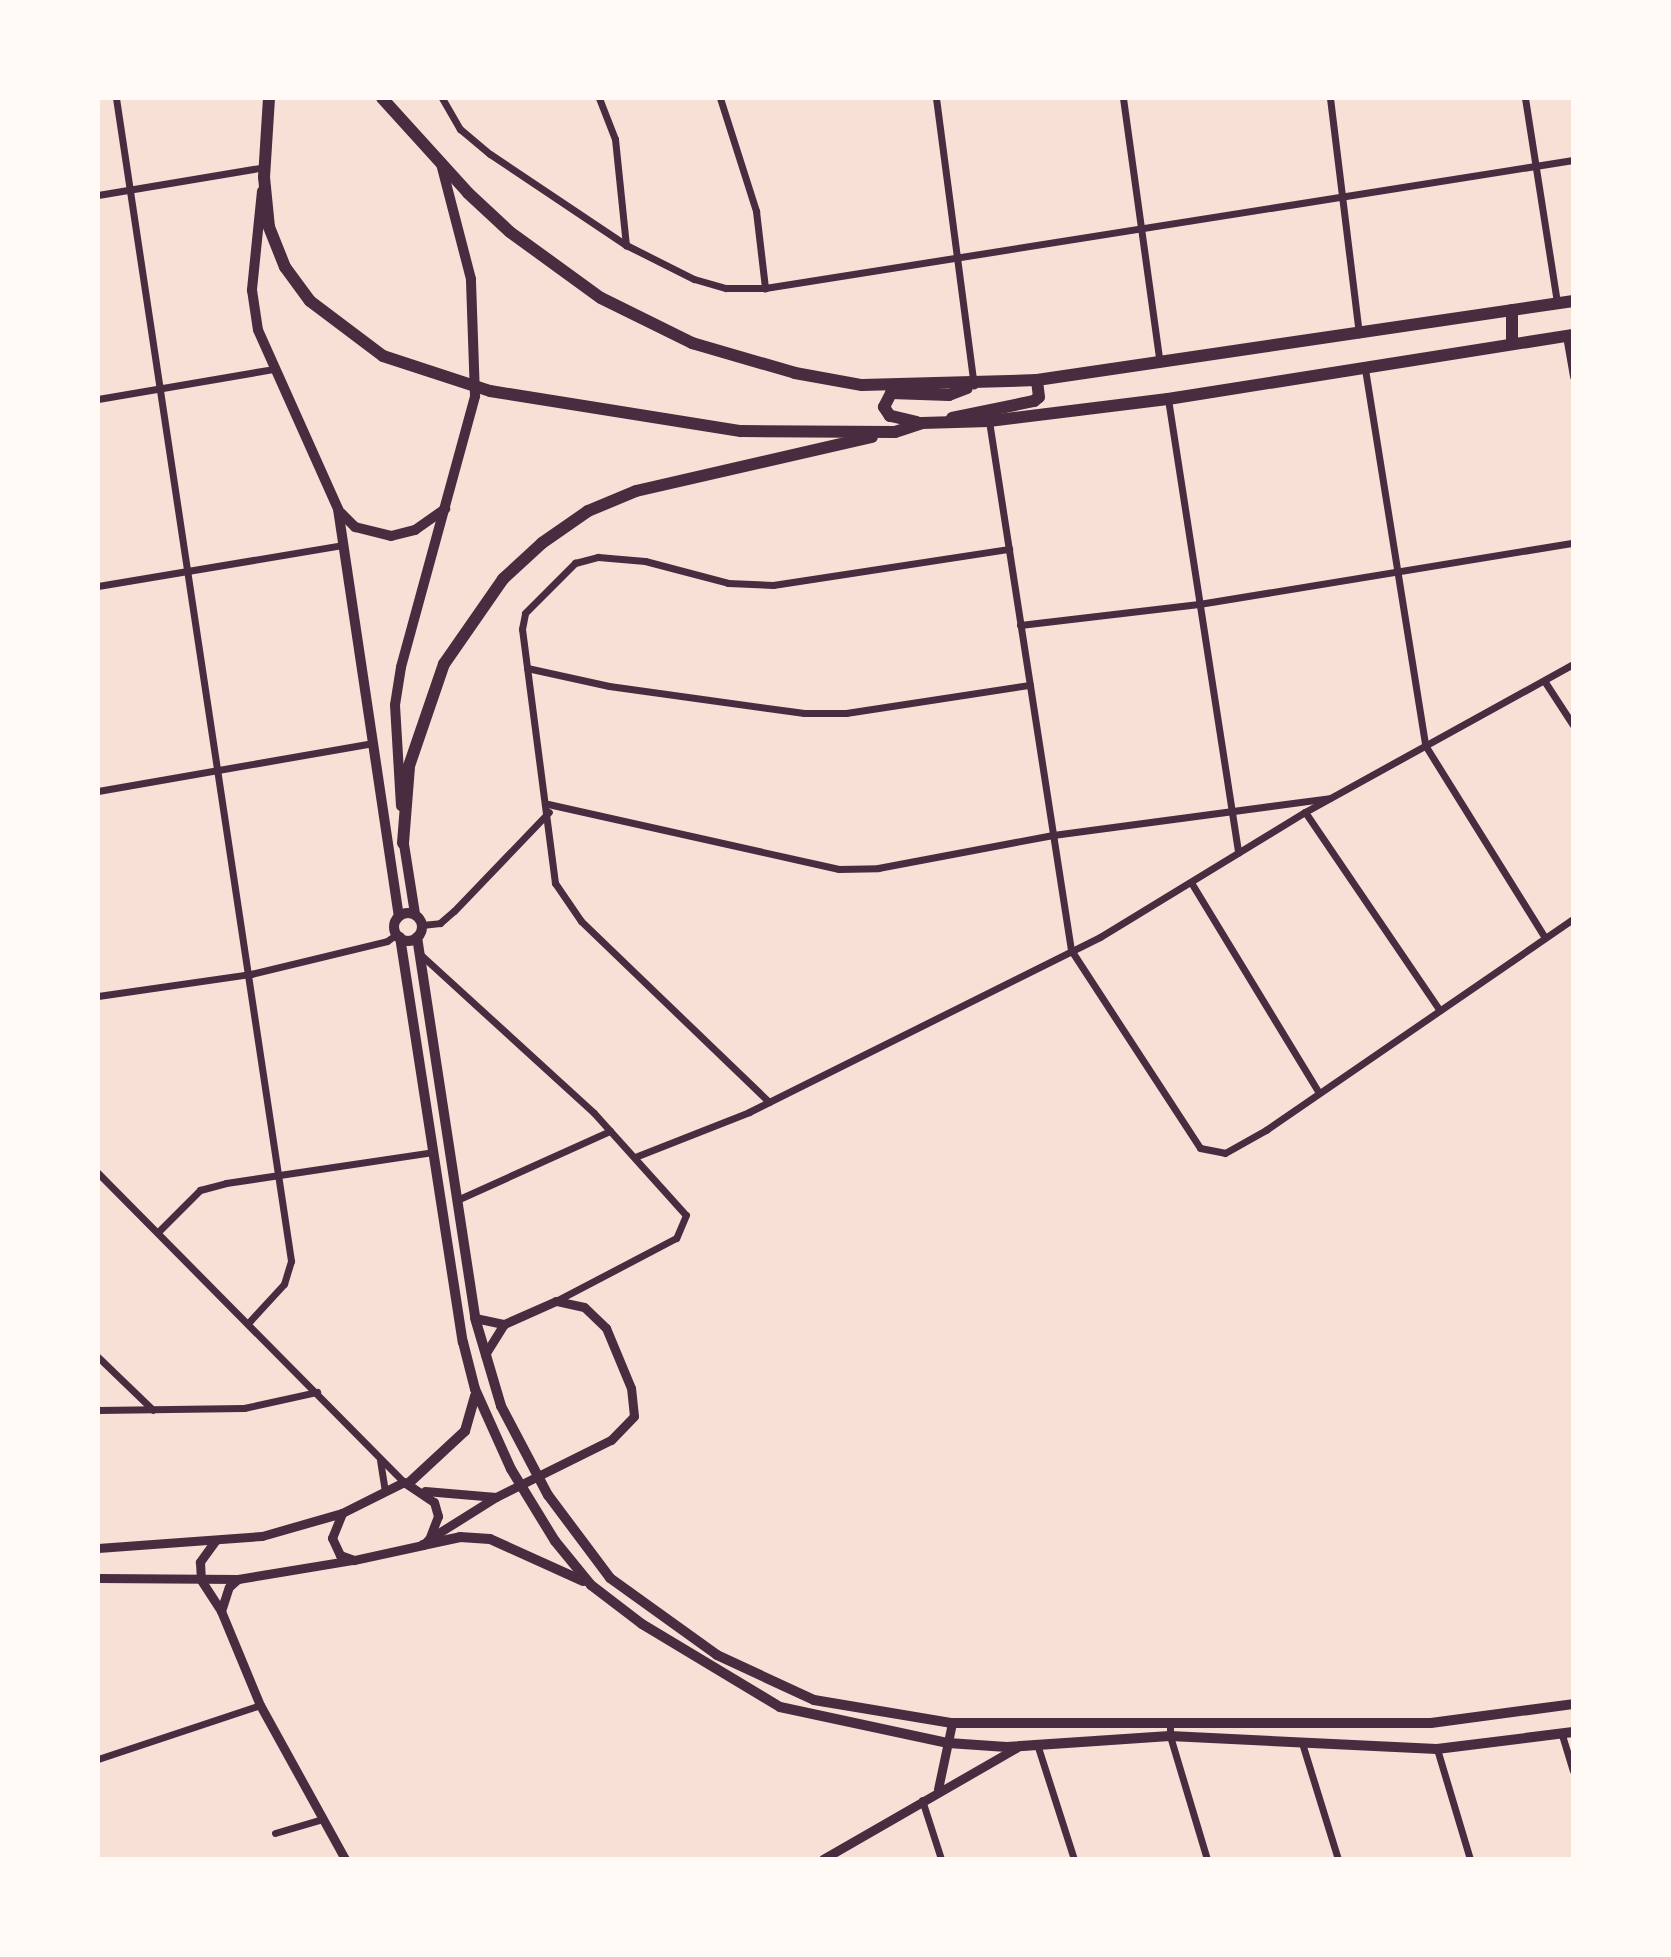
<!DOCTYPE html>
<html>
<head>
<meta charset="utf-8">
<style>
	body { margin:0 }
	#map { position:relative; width:1671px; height:1957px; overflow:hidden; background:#f7e1d7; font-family:Manrope,sans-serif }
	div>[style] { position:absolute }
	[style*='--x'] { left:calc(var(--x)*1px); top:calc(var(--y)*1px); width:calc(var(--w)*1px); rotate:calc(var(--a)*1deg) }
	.minor>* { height:7px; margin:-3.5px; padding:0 3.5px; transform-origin:3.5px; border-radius:3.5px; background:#4a2c40 }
	.tertiary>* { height:9px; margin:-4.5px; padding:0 4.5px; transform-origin:4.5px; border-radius:4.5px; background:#4a2c40 }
	.secondary>* { height:10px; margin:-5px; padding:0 5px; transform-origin:5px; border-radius:5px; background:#4a2c40 }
	.secondary>.ring { margin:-5px; padding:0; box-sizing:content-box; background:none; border:10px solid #4a2c40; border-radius:50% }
	.primary>* { height:12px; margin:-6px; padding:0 6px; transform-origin:6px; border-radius:6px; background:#4a2c40 }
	span { translate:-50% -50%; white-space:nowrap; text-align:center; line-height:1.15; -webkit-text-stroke:6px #fffaf5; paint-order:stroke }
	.frame { position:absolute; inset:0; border:100px solid #fffaf5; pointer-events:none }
</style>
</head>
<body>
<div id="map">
	<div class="minor">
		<i style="--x:116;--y:98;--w:1176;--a:81.44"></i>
		<i style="--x:291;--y:1261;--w:24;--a:107"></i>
		<i style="--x:284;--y:1284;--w:50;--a:132.6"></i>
		<i style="--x:442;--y:98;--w:36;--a:60"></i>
		<i style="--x:460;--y:129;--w:39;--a:40"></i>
		<i style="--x:490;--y:154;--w:164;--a:33.8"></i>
		<i style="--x:626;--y:245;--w:76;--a:26.6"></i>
		<i style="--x:694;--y:279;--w:33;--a:16"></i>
		<i style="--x:726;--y:288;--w:39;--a:0"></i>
		<i style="--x:765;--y:288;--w:818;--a:-9"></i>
		<i style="--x:599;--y:98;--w:44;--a:68.7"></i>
		<i style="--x:615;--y:139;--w:107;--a:84.1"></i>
		<i style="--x:720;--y:98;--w:119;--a:72.3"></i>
		<i style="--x:756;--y:211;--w:78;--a:83.3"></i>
		<i style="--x:936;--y:98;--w:290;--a:82.5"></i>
		<i style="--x:1123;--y:98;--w:268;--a:82.1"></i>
		<i style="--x:1330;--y:98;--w:238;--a:83"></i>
		<i style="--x:1525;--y:98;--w:207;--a:81.1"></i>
		<i style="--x:98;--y:195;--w:169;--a:-9.5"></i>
		<i style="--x:1566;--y:336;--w:41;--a:80.1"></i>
		<i style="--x:1365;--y:369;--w:381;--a:80.9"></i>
		<i style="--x:1425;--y:745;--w:227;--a:58.1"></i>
		<i style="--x:98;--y:399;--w:179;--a:-9.7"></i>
		<i style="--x:1168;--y:399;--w:459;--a:81.2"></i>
		<i style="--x:989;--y:421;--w:535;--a:81.19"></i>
		<i style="--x:1071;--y:950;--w:236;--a:56.9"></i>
		<i style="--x:1200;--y:1148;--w:25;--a:11"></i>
		<i style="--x:1225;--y:1153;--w:47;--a:-29.3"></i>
		<i style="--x:1266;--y:1130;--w:373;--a:-34.5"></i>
		<i style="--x:98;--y:586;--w:249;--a:-9.5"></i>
		<i style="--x:1020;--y:625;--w:180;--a:-6.7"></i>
		<i style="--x:1199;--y:604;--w:379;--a:-9.3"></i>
		<i style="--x:527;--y:668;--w:84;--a:12.4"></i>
		<i style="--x:609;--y:686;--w:197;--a:7.9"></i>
		<i style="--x:804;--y:713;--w:42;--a:0"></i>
		<i style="--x:846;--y:713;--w:186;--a:-8.7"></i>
		<i style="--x:1545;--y:682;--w:51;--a:56.9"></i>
		<i style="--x:98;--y:791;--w:278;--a:-9.9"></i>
		<i style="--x:548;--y:804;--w:298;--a:12.6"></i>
		<i style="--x:839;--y:869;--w:39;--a:-1"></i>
		<i style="--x:878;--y:868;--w:178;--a:-10.7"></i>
		<i style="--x:1053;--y:835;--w:279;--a:-7.6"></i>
		<i style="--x:1305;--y:812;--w:238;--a:55.8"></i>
		<i style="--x:1192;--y:884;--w:242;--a:58.7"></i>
		<i style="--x:422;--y:925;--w:18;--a:-6"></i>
		<i style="--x:440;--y:923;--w:18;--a:-41"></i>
		<i style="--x:454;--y:911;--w:137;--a:-46.2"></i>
		<i style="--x:421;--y:955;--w:234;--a:42.4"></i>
		<i style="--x:594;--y:1113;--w:137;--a:48"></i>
		<i style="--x:686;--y:1215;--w:25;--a:113"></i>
		<i style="--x:676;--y:1238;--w:136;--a:152.3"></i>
		<i style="--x:98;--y:996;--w:155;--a:-8.2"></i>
		<i style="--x:251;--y:974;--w:140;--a:-13.6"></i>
		<i style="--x:387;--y:941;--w:12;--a:-35"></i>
		<i style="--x:769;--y:1102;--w:261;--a:-136.1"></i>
		<i style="--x:581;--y:921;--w:46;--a:-124.4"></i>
		<i style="--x:555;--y:883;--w:256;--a:-97.4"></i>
		<i style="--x:522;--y:629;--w:16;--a:-79"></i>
		<i style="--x:525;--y:613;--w:71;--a:-45"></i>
		<i style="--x:575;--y:563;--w:24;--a:-15"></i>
		<i style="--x:598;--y:557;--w:47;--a:4.9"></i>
		<i style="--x:645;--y:561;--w:86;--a:14.8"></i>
		<i style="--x:728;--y:583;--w:45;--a:2.5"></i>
		<i style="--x:773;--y:585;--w:239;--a:-8.7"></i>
		<i style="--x:635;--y:1157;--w:123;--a:-21.5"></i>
		<i style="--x:749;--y:1112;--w:392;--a:-26.5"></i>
		<i style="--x:1100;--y:937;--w:240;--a:-31.4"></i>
		<i style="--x:1305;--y:812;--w:306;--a:-28.9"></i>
		<i style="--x:98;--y:1173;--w:435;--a:45.3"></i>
		<i style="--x:457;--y:1200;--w:168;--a:-24.3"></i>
		<i style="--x:159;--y:1231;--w:58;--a:-45"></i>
		<i style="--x:200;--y:1190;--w:27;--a:-15"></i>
		<i style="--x:226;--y:1183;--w:209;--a:-8.5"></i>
		<i style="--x:98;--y:1357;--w:76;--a:43.9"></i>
		<i style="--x:98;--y:1410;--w:146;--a:-0.8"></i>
		<i style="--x:244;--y:1408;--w:75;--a:-12.4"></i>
		<i style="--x:380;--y:1460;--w:30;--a:81"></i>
		<i style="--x:1170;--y:1721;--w:15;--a:90"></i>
		<i style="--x:1170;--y:1736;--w:128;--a:73.3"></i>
		<i style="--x:1562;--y:1735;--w:37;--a:73"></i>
		<i style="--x:1302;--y:1743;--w:121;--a:72.8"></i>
		<i style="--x:1037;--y:1744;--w:121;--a:72.2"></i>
		<i style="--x:1437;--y:1749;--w:115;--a:73.3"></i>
		<i style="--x:98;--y:1759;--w:171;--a:-18.4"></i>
		<i style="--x:922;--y:1800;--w:62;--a:72.1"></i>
		<i style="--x:275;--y:1833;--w:50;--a:-16.3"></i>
	</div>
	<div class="tertiary">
		<i style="--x:475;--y:1318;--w:30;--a:12"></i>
		<i style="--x:404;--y:1482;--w:36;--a:34"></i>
		<i style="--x:434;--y:1502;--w:15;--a:74"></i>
		<i style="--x:438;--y:1516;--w:25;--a:111"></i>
		<i style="--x:429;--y:1539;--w:8;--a:135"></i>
		<i style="--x:423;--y:1545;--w:71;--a:167.7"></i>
		<i style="--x:354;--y:1560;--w:15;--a:-160"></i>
		<i style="--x:340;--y:1555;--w:19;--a:-115"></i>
		<i style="--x:332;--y:1538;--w:27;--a:-68"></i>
		<i style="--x:342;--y:1513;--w:69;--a:-26.6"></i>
		<i style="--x:425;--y:1491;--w:71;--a:4.8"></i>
		<i style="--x:429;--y:1539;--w:79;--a:-32.1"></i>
		<i style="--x:496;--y:1497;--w:128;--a:-26.4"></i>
		<i style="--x:611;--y:1440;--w:33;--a:-46"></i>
		<i style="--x:634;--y:1416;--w:28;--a:-96"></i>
		<i style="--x:631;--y:1388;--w:65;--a:-112.6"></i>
		<i style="--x:606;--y:1328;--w:30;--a:-136"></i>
		<i style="--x:584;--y:1307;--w:29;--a:-168"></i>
		<i style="--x:556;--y:1301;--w:57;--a:156.1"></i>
		<i style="--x:504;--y:1324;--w:36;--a:122"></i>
		<i style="--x:215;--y:1541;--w:26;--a:126"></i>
		<i style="--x:200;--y:1562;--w:18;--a:87"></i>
		<i style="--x:201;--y:1580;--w:37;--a:57"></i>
		<i style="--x:221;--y:1611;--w:102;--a:67.5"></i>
		<i style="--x:260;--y:1705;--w:176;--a:61.1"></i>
		<i style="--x:98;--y:1548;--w:164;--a:-4.2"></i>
		<i style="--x:262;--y:1536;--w:83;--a:-16"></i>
		<i style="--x:98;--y:1578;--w:140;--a:0.4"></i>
		<i style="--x:238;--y:1579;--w:117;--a:-9.4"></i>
		<i style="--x:221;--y:1611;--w:25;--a:-72"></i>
		<i style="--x:229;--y:1587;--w:12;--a:-42"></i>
		<i style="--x:938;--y:1789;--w:67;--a:-78"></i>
		<i style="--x:823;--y:1859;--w:223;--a:-29.9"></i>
	</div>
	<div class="secondary">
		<i style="--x:262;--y:191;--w:100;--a:95.8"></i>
		<i style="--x:252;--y:290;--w:40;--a:81.5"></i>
		<i style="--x:258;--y:330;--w:196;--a:65.9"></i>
		<i style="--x:338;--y:509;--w:412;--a:81.5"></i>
		<i style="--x:339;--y:511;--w:23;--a:45"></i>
		<i style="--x:355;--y:527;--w:37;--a:14"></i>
		<i style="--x:391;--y:536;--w:25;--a:-14"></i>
		<i style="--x:415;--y:530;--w:37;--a:-35"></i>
		<i style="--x:401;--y:806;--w:101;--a:-93.4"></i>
		<i style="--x:395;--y:705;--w:38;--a:-81"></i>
		<i style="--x:401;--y:667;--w:281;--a:-74.7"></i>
		<i style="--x:475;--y:396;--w:117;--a:-92"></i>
		<i style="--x:471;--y:279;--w:119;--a:-104.6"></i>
		<i style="--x:403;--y:838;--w:77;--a:81"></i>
		<i class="ring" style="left:394px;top:913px;width:18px;height:18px"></i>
		<i style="--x:400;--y:937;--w:410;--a:81.2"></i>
		<i style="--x:463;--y:1342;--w:49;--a:75.7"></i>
		<i style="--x:475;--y:1389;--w:88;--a:65.8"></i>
		<i style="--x:511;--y:1469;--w:84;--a:58.6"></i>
		<i style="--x:555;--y:1541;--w:57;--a:50.7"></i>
		<i style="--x:591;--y:1585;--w:64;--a:37.4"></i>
		<i style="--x:642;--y:1624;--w:161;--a:31"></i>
		<i style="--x:780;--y:1707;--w:172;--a:12.1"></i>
		<i style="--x:948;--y:1743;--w:59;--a:3.9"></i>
		<i style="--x:1007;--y:1747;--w:163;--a:-3.9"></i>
		<i style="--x:1170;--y:1736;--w:267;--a:2.8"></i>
		<i style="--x:1437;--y:1749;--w:137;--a:-7.1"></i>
		<i style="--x:417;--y:937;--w:385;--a:81.3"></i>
		<i style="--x:475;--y:1318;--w:92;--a:73.5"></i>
		<i style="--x:501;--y:1406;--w:101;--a:62.2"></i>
		<i style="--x:548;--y:1495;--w:104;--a:53.2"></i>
		<i style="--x:610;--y:1578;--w:132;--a:35.7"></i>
		<i style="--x:717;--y:1655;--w:107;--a:24.9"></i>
		<i style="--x:814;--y:1700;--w:140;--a:9.5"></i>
		<i style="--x:952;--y:1723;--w:479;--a:0"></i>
		<i style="--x:1431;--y:1723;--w:143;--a:-7.6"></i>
		<i style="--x:410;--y:1482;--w:75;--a:-42.8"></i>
		<i style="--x:465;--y:1431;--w:37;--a:-74"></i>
		<i style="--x:423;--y:1545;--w:38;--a:-12"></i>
		<i style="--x:460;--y:1537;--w:30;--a:4"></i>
		<i style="--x:490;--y:1539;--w:102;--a:24.3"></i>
	</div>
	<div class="primary">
		<i style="--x:269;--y:98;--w:79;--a:93.6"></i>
		<i style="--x:264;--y:177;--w:50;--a:84.3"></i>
		<i style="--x:269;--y:227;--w:43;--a:68.2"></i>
		<i style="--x:285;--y:267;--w:42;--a:53.7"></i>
		<i style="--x:310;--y:301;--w:91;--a:37"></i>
		<i style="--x:383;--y:356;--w:113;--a:18.1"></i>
		<i style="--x:490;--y:391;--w:254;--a:9.1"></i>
		<i style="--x:741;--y:431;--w:154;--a:0.4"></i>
		<i style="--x:895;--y:432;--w:28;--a:-18"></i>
		<i style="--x:922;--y:423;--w:67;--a:-1.7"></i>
		<i style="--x:989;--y:421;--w:180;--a:-7"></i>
		<i style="--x:1168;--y:399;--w:410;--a:-9"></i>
		<i style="--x:382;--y:98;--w:128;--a:47.8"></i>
		<i style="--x:468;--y:193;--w:57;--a:42.9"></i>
		<i style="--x:510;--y:232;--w:112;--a:36"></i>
		<i style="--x:601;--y:298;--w:102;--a:26.3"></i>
		<i style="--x:692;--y:343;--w:107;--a:16.2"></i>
		<i style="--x:795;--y:373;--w:68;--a:10.2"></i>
		<i style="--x:862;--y:385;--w:175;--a:-1.6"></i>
		<i style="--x:1037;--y:380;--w:542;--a:-8.38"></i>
		<i style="--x:1512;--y:343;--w:33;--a:-90"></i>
		<i style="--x:952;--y:418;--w:84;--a:-11.7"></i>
		<i style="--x:1034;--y:401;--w:6;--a:-39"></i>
		<i style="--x:1039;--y:397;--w:17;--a:-97"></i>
		<i style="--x:917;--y:422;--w:28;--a:-167"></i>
		<i style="--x:890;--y:416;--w:11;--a:-124"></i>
		<i style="--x:884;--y:407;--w:16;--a:-63"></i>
		<i style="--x:891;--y:393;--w:58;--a:2"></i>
		<i style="--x:949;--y:395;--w:19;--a:-21"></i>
		<i style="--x:403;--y:843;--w:77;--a:-85.5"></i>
		<i style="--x:409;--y:766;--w:108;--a:-71.1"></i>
		<i style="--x:444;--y:664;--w:103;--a:-55.2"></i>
		<i style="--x:503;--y:579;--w:53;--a:-42.7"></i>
		<i style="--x:542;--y:543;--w:56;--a:-34.8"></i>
		<i style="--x:588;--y:511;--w:52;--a:-22.6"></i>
		<i style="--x:636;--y:491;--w:242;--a:-12.9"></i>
	</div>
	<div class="frame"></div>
</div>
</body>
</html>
